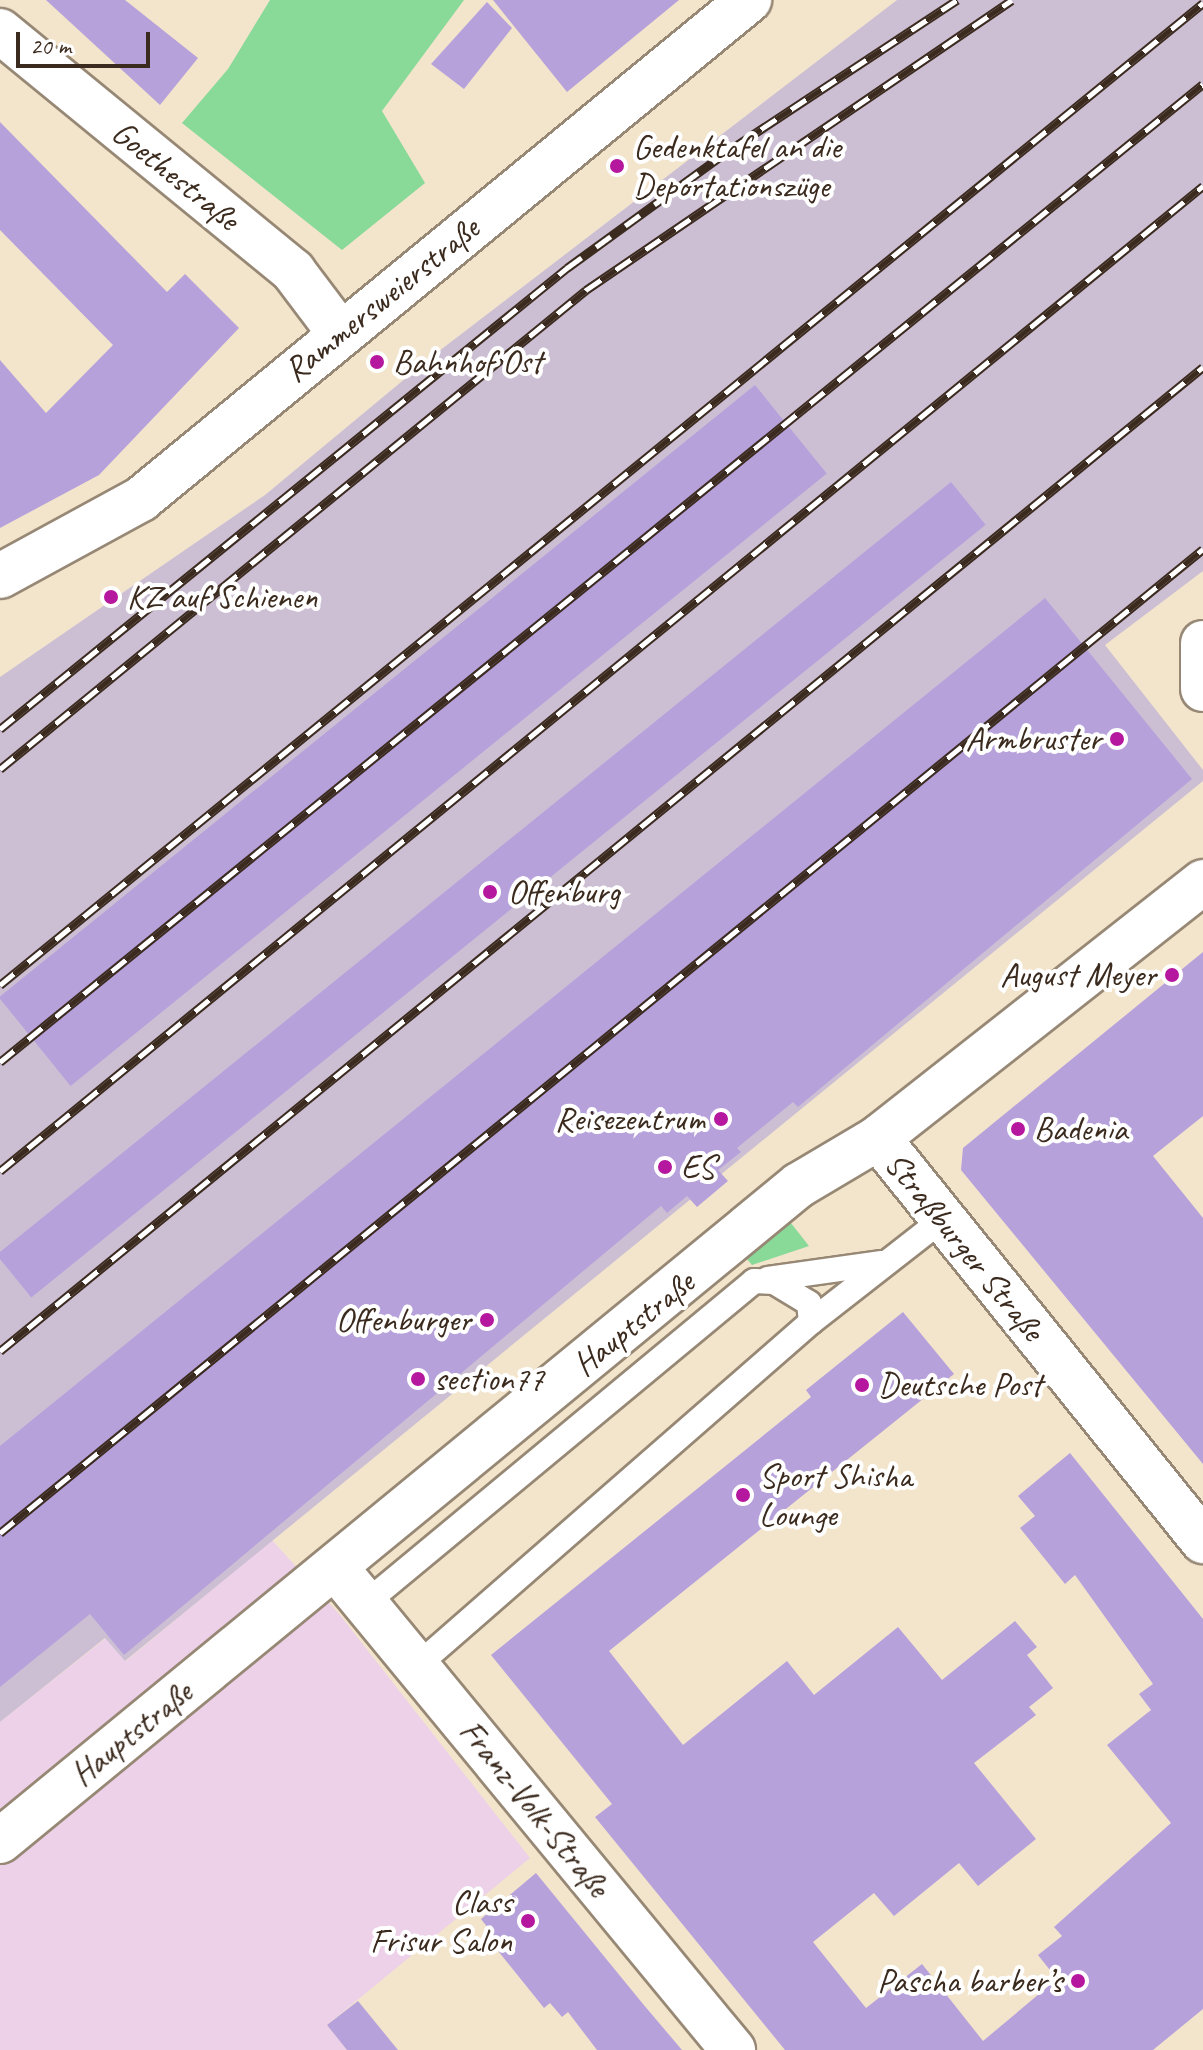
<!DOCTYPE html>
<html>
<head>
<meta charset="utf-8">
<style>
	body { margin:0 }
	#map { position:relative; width:1203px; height:2050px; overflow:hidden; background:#f3e5cc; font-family:Caveat,sans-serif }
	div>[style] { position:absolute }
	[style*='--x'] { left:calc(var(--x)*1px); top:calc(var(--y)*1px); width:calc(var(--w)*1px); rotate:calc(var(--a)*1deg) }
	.built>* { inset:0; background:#edd1e9 }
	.industrial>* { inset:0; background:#ccbfd4 }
	.green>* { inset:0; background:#89d999 }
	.building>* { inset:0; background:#b6a1db; transform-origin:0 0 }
	.roads { filter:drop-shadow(2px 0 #978875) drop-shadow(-2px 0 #978875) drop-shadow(0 2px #978875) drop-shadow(0 -2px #978875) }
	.service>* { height:24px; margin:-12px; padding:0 12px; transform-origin:12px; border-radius:12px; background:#fff }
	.minor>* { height:44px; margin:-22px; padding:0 22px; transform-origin:22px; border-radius:22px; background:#fff }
	.tertiary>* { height:44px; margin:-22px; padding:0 22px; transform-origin:22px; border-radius:22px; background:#fff }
	.rail>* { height:9px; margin-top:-4.5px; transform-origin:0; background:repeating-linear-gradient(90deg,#fff 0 18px,#3b2a1e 0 36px); box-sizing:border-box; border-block:2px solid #3b2a1e }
	.dots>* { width:22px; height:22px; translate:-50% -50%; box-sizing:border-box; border:4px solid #fff; border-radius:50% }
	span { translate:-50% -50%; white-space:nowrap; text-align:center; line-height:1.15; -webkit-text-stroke:8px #fff; paint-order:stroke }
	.poi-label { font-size:34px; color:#3b2a1e }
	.left { translate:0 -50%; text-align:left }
	.right { translate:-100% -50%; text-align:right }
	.street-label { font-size:34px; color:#3b2a1e }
	.scale { position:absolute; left:16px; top:32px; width:134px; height:36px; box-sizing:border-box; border:4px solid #3b2a1e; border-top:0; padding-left:10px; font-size:24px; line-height:28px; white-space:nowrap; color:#3b2a1e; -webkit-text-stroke:6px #fff; paint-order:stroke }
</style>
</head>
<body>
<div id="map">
	<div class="built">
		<i style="clip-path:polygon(272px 1540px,340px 1615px,530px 1858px,327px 2025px,347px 2050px,0 2050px,0 1722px,106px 1638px,126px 1661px)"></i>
	</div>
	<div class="industrial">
		<i style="clip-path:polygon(897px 0,1203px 0,1203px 571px,1105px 645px,1203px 770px,1203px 781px,125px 1661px,105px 1638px,0 1722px,0 677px,265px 495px,430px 358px)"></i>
	</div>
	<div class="green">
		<i style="clip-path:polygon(270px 0,464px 0,382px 111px,425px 183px,342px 250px,182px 123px,228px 69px)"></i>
		<i style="clip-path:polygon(787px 1218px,809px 1246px,752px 1265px,746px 1258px)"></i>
	</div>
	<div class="building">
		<i style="clip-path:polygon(46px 0,125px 0,198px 58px,160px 105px)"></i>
		<i style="clip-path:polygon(493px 0,679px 0,567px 92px)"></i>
		<i style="clip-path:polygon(487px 2px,512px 28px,464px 89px,431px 64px)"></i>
		<i style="clip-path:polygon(0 122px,167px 292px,185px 274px,239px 328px,99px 475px,0 528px,0 360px,46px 413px,113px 345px,0 230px)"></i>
		<i style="left:755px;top:385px;width:114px;height:973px;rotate:51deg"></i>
		<i style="left:951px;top:482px;width:55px;height:1228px;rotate:51deg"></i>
		<i style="clip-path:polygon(1045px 598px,1192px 779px,798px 1107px,793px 1102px,737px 1148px,741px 1152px,718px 1170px,728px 1181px,697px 1207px,687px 1196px,667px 1213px,661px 1206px,124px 1655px,90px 1614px,0 1687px,0 1446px)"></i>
		<i style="clip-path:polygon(1203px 952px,1203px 1116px,1153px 1156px,1203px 1218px,1203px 1464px,961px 1170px,963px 1148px)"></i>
		<i style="clip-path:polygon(903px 1312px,954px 1374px,609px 1651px,683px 1745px,787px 1661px,814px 1695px,898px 1627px,942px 1680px,1015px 1621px,1037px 1647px,1027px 1655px,1053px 1688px,1029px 1707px,1036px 1715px,974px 1763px,1036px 1839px,978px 1886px,959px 1863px,894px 1916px,874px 1893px,813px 1942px,866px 2008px,922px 1964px,983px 2041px,1057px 1979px,1038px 1955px,1062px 1936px,1054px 1927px,1171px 1823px,1107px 1745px,1151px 1710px,1139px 1694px,1153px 1684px,1075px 1575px,1065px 1584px,1020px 1528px,1035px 1516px,1018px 1496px,1070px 1453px,1203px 1619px,1203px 2009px,1153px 2050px,785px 2050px,595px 1817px,612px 1804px,491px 1655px,811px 1397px,806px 1390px)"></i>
		<i style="clip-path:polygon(536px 1873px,643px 2004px,682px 2050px,597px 2050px,568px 2012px,562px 2017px,550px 2003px,544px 2008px,486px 1936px,491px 1932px,481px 1919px)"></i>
		<i style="clip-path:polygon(358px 2001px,398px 2050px,347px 2050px,327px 2025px)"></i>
	</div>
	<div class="roads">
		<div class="service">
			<i style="--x:768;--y:1279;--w:115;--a:-8"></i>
			<i style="--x:811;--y:1322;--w:167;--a:-38"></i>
			<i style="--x:367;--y:1602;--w:503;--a:-39.67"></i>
			<i style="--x:754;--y:1281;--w:20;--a:3"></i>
			<i style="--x:774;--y:1282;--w:41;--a:31"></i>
			<i style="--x:809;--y:1303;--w:19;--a:84"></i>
			<i style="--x:811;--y:1322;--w:522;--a:138.89"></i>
		</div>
		<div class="minor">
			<i style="--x:0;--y:31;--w:379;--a:39.3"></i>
			<i style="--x:293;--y:271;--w:76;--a:53"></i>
			<i style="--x:335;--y:1567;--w:626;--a:50.51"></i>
		</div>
		<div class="tertiary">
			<i style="--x:0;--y:576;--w:161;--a:-28.6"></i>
			<i style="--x:141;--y:499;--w:787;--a:-39.38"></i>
			<i style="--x:1203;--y:643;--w:46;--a:90"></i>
			<i style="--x:878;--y:1138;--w:518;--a:51.12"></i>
			<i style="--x:0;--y:1841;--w:1034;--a:-39.39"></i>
			<i style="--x:799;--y:1185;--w:92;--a:-30.7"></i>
			<i style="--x:878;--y:1138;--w:414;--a:-38.2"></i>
		</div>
	</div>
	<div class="rail">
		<i style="--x:0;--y:729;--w:731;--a:-39.11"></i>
		<i style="--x:567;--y:268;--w:203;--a:-36"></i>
		<i style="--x:731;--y:149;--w:271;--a:-33.4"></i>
		<i style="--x:0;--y:769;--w:757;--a:-39.26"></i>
		<i style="--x:586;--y:290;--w:515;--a:-34.25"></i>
		<i style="--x:0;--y:985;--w:1553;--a:-39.22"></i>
		<i style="--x:0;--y:1062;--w:1550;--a:-39.11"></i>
		<i style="--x:0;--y:1171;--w:1555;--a:-39.31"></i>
		<i style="--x:0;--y:1351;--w:1554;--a:-39.28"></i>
		<i style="--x:0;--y:1533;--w:1554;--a:-39.28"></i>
	</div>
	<div class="dots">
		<i style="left:617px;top:166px;background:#b5179e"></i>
		<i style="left:377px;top:362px;background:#b5179e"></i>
		<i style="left:111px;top:597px;background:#b5179e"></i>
		<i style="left:1117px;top:739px;background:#b5179e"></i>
		<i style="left:490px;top:892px;background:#b5179e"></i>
		<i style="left:1172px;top:975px;background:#b5179e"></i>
		<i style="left:721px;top:1119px;background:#b5179e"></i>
		<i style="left:1018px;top:1129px;background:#b5179e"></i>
		<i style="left:665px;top:1167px;background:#b5179e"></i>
		<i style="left:487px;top:1320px;background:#b5179e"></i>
		<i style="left:418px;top:1379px;background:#b5179e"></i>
		<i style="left:862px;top:1385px;background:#b5179e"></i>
		<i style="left:743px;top:1495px;background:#b5179e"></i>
		<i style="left:528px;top:1921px;background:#b5179e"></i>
		<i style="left:1078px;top:1981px;background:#b5179e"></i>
	</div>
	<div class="poi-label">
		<span class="left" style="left:633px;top:166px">Gedenktafel an die<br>Deportationszüge</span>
		<span class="left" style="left:393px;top:362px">Bahnhof Ost</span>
		<span class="left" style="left:127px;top:597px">KZ auf Schienen</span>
		<span class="right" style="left:1101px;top:739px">Armbruster</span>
		<span class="left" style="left:508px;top:892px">Offenburg</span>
		<span class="right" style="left:1156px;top:975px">August Meyer</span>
		<span class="right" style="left:705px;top:1119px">Reisezentrum</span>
		<span class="left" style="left:1034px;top:1129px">Badenia</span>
		<span class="left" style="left:681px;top:1167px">ES</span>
		<span class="right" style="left:471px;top:1320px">Offenburger</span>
		<span class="left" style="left:434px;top:1379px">section77</span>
		<span class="left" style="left:878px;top:1385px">Deutsche Post</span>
		<span class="left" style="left:759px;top:1495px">Sport Shisha<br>Lounge</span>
		<span class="right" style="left:512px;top:1921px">Class<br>Frisur Salon</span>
		<span class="right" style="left:1062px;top:1981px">Pascha barber’s</span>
	</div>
	<div class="street-label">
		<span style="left:176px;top:175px;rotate:39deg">Goethestraße</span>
		<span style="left:381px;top:299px;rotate:-39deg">Rammersweierstraße</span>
		<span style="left:965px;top:1246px;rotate:51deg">Straßburger Straße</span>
		<span style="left:633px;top:1323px;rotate:-39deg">Hauptstraße</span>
		<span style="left:131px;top:1733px;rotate:-39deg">Hauptstraße</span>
		<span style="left:535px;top:1808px;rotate:51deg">Franz-Volk-Straße</span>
	</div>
	<div class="scale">20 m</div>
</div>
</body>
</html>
